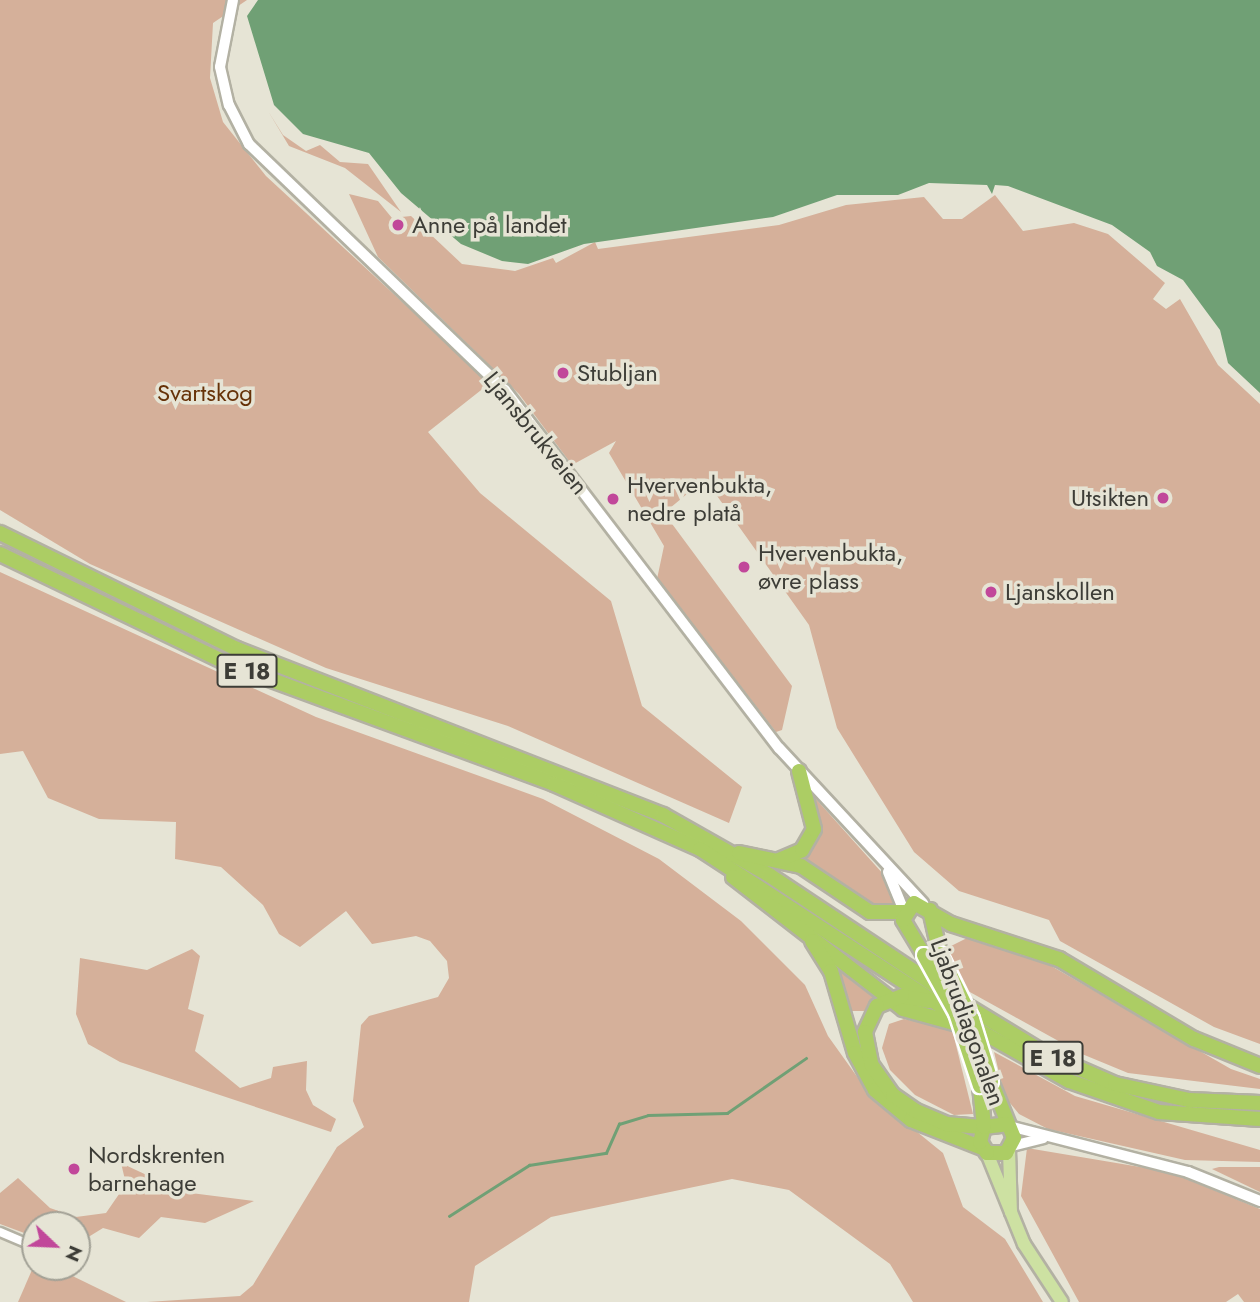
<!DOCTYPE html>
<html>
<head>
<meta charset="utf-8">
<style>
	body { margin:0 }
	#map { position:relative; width:1260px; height:1302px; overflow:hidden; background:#e6e4d5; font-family:Jost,sans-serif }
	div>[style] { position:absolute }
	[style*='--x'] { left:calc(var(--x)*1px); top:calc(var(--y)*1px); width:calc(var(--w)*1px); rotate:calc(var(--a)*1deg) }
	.green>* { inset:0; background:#d5b09a }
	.water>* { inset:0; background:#70a075 }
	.stream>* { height:2.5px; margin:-1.25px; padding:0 1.25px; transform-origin:1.25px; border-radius:1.25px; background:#70a075 }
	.roads { filter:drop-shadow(2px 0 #b3b1a3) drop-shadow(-2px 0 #b3b1a3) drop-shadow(0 2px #b3b1a3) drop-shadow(0 -2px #b3b1a3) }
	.street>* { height:8px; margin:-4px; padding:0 4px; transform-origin:4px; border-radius:4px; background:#fff }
	.secondary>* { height:10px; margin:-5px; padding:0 5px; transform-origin:5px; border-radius:5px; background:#fff }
	.primary>* { height:12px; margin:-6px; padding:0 6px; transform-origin:6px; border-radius:6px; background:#cde1a2 }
	.highway>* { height:14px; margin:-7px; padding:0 7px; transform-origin:7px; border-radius:7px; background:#accd64 }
	.bridges { filter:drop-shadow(2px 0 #fff) drop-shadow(-2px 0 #fff) drop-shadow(0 2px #fff) drop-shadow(0 -2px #fff) }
	.highway-bridge>* { height:14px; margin:-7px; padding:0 7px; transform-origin:7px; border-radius:7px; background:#accd64 }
	.dots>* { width:19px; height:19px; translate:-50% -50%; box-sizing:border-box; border:4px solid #e6e4d5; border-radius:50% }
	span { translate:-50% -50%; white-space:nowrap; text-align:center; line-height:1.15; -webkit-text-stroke:7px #e6e4d5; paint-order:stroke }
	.shield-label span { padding:2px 5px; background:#e6e4d5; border:2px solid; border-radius:5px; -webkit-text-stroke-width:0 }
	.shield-label { font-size:23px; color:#3d3d37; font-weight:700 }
	.poi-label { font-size:24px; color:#3d3d37 }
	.left { translate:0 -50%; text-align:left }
	.right { translate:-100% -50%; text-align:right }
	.park-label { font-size:24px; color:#663208 }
	.street-label { font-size:24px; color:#3d3d37 }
	.north { position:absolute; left:21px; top:1211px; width:70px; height:70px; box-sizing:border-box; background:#e6e4d5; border:2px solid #a2a196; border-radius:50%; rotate:113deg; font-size:19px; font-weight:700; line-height:28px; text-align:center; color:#3d3d37 }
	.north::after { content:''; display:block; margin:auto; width:24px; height:32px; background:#c1479a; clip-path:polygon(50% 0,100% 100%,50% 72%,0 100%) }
</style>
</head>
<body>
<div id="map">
	<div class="green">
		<i style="clip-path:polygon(0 0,247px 0,213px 23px,210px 78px,223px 122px,266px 176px,490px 383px,428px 432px,480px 493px,611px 601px,642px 706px,742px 787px,729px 823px,508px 726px,326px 668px,90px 564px,0 510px)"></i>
		<i style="clip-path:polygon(268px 111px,283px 135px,306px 151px,320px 145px,340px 162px,368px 164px,401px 212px,345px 168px,289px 146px)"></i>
		<i style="clip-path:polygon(349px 194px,378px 201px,392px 218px,411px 216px,462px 264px,515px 271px,553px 258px,556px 263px,595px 242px,598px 249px,779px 225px,846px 205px,924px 197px,943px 219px,962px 219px,995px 195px,1023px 231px,1074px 223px,1108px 234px,1165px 283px,1153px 299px,1166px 309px,1180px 299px,1218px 365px,1260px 404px,1260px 1044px,1214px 1027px,1060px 941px,1049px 920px,959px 891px,914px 852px,837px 728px,809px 625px,705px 479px,664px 513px,792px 686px,782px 730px,776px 732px,657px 579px,664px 546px,609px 453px,616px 441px,572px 465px,519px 394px,378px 257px)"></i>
		<i style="clip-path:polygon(0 572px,316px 717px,543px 799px,659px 859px,741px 921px,805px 985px,828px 1036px,868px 1092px,943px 1153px,963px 1207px,1005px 1239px,1043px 1302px,913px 1302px,890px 1264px,789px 1190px,732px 1179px,551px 1217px,475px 1266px,469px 1302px,147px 1302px,240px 1296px,253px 1285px,337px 1147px,364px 1127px,353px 1101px,361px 1025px,369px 1016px,438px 997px,449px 978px,447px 961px,430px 941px,416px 936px,372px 944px,346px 911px,300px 947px,279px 934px,263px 905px,221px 867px,175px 859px,176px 822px,99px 819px,48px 798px,23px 751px,0 754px)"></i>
		<i style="clip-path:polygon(815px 798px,884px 875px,896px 905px,872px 908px,796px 858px,819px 821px)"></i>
		<i style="clip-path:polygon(969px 937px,1039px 959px,1231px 1069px,1260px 1079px,1260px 1089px,1128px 1073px,1082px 1054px,968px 991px,950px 955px,951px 946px)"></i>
		<i style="clip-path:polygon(192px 949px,200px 956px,188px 1009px,204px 1015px,195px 1051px,240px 1088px,271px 1078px,273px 1067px,307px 1061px,306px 1090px,313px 1105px,336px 1119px,331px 1132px,120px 1062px,88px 1044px,76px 1014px,80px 958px,147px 970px)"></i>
		<i style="clip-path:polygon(826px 952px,885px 995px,868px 1011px,847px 1011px)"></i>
		<i style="clip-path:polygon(904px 1019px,952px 1029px,973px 1114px,954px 1115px,915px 1095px,890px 1070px,882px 1048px,889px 1024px)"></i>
		<i style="clip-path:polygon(994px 1052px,1075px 1096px,1260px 1150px,1260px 1162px,1185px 1160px,1048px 1129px,1019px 1114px,1005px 1097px)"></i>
		<i style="clip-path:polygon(1027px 1148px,1170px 1172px,1260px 1209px,1260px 1302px,1244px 1302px,1238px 1294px,1226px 1302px,1079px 1302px,1021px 1196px)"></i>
		<i style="clip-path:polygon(121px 1163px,183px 1192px,254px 1201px,205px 1223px,161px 1217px,139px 1238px,103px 1228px,77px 1244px,77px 1225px,35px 1225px,35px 1237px,0 1224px,0 1193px,18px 1178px,50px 1208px,76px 1217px,106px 1213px,126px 1184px)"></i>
		<i style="clip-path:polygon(1260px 1167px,1260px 1192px,1212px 1169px,1219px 1167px)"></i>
		<i style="clip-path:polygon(35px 1263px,54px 1267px,126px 1302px,18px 1302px)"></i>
	</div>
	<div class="water">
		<i style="clip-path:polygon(258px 0,1260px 0,1260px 393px,1228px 363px,1220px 330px,1183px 280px,1157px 266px,1150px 252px,1112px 225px,1008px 186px,995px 185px,992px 194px,987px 185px,929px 183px,898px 195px,837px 195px,773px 217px,584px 244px,528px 264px,502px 261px,461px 244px,401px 193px,369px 153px,303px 134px,274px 105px,247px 16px)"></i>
	</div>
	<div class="stream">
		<i style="--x:449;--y:1216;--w:95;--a:-32.5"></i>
		<i style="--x:529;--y:1165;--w:78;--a:-8.9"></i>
		<i style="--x:606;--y:1153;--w:32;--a:-66"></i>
		<i style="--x:619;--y:1124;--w:30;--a:-17"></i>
		<i style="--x:648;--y:1115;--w:79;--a:-1.5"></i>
		<i style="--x:727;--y:1113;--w:96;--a:-34.8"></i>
	</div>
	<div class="roads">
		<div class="street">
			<i style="--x:0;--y:1232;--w:38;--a:23"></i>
		</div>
		<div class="secondary">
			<i style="--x:233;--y:0;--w:68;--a:101"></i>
			<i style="--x:220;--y:67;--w:39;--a:77"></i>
			<i style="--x:229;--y:105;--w:44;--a:62.9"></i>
			<i style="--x:249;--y:144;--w:355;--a:43.9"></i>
			<i style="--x:505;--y:390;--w:451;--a:52.6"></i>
			<i style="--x:779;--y:748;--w:212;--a:47.1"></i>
			<i style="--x:888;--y:872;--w:42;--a:67.7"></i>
			<i style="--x:1009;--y:1126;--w:185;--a:14.4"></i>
			<i style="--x:1188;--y:1172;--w:78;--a:21.9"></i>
			<i style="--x:1012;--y:1146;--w:32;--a:-14"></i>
		</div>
		<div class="primary">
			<i style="--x:1009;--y:1150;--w:62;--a:88.2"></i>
			<i style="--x:987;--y:1153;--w:98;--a:67.9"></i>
			<i style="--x:1024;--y:1244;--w:69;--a:56.8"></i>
		</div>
		<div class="highway">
			<i style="--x:0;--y:533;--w:264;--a:26.1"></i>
			<i style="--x:237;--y:649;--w:457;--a:21.3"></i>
			<i style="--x:663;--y:815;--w:122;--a:29.5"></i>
			<i style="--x:769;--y:875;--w:211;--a:33.6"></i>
			<i style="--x:0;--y:554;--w:256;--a:25.7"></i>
			<i style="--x:231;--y:665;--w:344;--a:20.2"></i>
			<i style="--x:554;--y:784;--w:160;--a:24"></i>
			<i style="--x:700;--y:849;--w:326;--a:33.1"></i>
			<i style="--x:973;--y:1027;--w:110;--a:29.4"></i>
			<i style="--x:1069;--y:1081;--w:95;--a:19"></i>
			<i style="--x:1159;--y:1112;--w:101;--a:4"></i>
			<i style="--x:739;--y:853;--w:63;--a:11.8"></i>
			<i style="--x:801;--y:866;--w:83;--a:33.7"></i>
			<i style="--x:870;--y:912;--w:34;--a:0"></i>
			<i style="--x:779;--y:860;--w:25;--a:-23"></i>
			<i style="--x:802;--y:850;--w:24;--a:-60"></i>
			<i style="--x:814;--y:829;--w:60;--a:-104.5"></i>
			<i style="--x:733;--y:877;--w:215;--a:37.8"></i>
			<i style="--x:903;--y:1009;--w:64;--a:15.3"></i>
			<i style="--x:930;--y:910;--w:45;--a:77.2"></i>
			<i style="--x:812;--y:941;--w:36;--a:58"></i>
			<i style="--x:831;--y:971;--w:85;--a:73.7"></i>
			<i style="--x:855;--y:1053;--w:42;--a:61.6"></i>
			<i style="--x:875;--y:1090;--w:47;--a:39.8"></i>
			<i style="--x:911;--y:1120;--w:76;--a:21.5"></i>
			<i style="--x:924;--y:955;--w:41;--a:-121"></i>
			<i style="--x:903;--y:920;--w:20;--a:-57"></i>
			<i style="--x:914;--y:903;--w:43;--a:29.6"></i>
			<i style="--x:951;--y:924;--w:114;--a:18"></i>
			<i style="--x:1059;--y:959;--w:157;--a:30.7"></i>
			<i style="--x:1194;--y:1039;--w:71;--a:22.2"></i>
			<i style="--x:929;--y:1001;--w:27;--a:-170"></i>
			<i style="--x:902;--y:996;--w:27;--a:158"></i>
			<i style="--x:877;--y:1006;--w:29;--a:115"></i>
			<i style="--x:865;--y:1032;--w:33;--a:79"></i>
			<i style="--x:871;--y:1064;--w:38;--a:55"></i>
			<i style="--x:893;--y:1095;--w:28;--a:35"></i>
			<i style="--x:916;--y:1111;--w:34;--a:23"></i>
			<i style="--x:947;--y:1124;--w:37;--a:5"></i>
			<i style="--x:962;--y:1003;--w:98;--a:31.3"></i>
			<i style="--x:1046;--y:1054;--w:75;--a:23.5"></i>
			<i style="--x:1115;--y:1084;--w:76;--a:12.2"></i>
			<i style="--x:1189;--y:1100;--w:71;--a:2.4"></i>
			<i style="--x:991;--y:1081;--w:61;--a:68"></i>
			<i style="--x:1014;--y:1138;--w:17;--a:118"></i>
			<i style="--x:1006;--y:1153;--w:19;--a:180"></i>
			<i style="--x:987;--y:1153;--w:13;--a:-122"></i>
			<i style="--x:980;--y:1142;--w:16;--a:-75"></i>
			<i style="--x:984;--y:1127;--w:23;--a:-7"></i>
			<i style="--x:980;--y:1086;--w:41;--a:84.4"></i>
		</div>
	</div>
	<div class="bridges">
		<div class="highway-bridge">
			<i style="--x:940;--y:954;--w:72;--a:63.8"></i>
			<i style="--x:972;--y:1019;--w:65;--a:73"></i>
			<i style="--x:924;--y:955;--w:66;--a:61.1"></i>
			<i style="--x:956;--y:1013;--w:77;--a:71.8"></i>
		</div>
	</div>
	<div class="dots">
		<i style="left:398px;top:225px;background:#c1479a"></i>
		<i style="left:563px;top:373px;background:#c1479a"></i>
		<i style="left:1163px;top:498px;background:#c1479a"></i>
		<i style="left:613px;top:499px;background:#c1479a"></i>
		<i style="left:744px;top:567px;background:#c1479a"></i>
		<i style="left:991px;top:592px;background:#c1479a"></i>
		<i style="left:74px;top:1169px;background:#c1479a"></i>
	</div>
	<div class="shield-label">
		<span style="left:247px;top:671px">E 18</span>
		<span style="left:1053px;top:1058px">E 18</span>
	</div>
	<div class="poi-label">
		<span class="left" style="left:412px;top:225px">Anne på landet</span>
		<span class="left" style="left:577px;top:373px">Stubljan</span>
		<span class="left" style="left:627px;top:499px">Hvervenbukta,<br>nedre platå</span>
		<span class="right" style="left:1149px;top:498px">Utsikten</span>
		<span class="left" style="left:758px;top:567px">Hvervenbukta,<br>øvre plass</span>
		<span class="left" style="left:1005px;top:592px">Ljanskollen</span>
		<span class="left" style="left:88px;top:1169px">Nordskrenten<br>barnehage</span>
	</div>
	<div class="park-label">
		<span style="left:205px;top:393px">Svartskog</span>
	</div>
	<div class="street-label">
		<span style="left:536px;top:433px;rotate:51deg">Ljansbrukveien</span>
		<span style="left:968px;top:1022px;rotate:70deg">Ljabrudiagonalen</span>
	</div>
	<div class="north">N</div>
</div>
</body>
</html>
